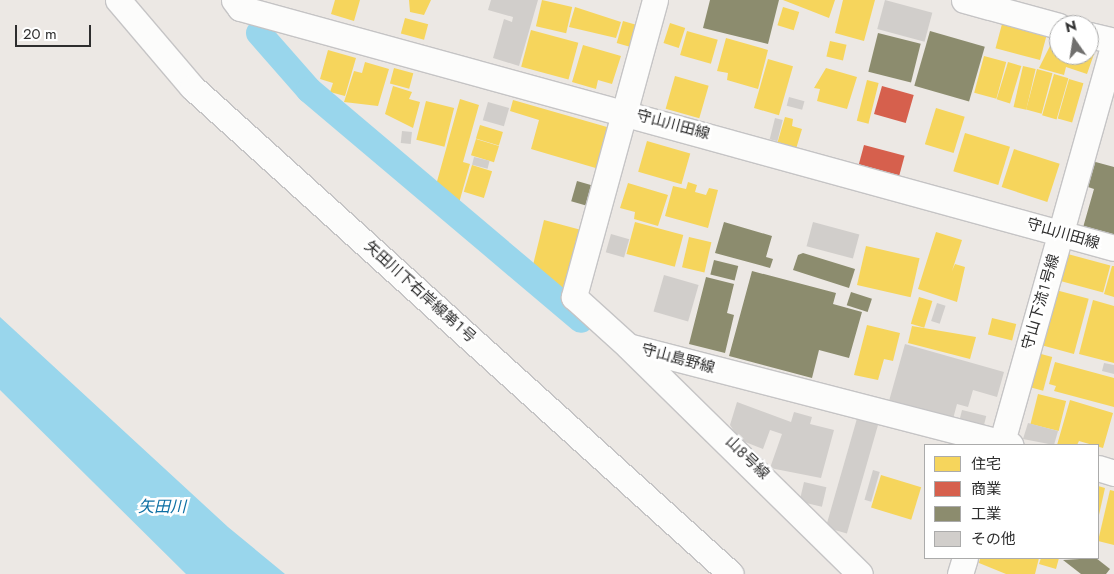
<!DOCTYPE html>
<html>
<head>
<meta charset="utf-8">
<style>
	body { margin:0 }
	#map { position:relative; width:1114px; height:574px; overflow:hidden; background:#ece8e4; font-family:Jost,"Noto Sans JP",sans-serif }
	div>[style] { position:absolute }
	[style*='--x'] { left:calc(var(--x)*1px); top:calc(var(--y)*1px); width:calc(var(--w)*1px); rotate:calc(var(--a)*1deg) }
	.water>* { inset:0; background:#99d6ec }
	.homes>* { inset:0; background:#f6d55c; transform-origin:0 0 }
	.shops>* { inset:0; background:#d6604d; transform-origin:0 0 }
	.industry>* { inset:0; background:#8c8c6e; transform-origin:0 0 }
	.canal>* { height:26px; margin:-13px; padding:0 13px; transform-origin:13px; border-radius:13px; background:#99d6ec }
	.building>* { inset:0; background:#d1cecb; transform-origin:0 0 }
	.roads { filter:drop-shadow(1px 0 #c5c4c5) drop-shadow(-1px 0 #c5c4c5) drop-shadow(0 1px #c5c4c5) drop-shadow(0 -1px #c5c4c5) }
	.minor>* { height:25px; margin:-12.5px; padding:0 12.5px; transform-origin:12.5px; border-radius:12.5px; background:#fcfcfb }
	span { translate:-50% -50%; white-space:nowrap; text-align:center; line-height:1.15; -webkit-text-stroke:5px #fff; paint-order:stroke }
	.street-label { font-size:15px; color:#2e2e2e }
	.water-label { font-size:16px; color:#0d6fa3; font-style:italic }
	.legend { position:absolute; left:924px; top:444px; width:175px; height:115px; box-sizing:border-box; background:#fff; border:1px solid #ababab; margin:0; padding:6px 9px; list-style:none; font-size:15px; color:#2e2e2e }
	.legend li { display:flex; align-items:center; gap:10px; height:25px }
	.legend b { width:25px; border:1px solid #ababab }
	.north { position:absolute; left:1049px; top:15px; width:50px; height:50px; box-sizing:border-box; background:#fff; border:1px solid #ababab; border-radius:50%; rotate:347deg; font-size:14px; font-weight:700; line-height:20px; text-align:center; color:#2e2e2e }
	.north::after { content:''; display:block; margin:auto; width:18px; height:22px; background:#706f6e; clip-path:polygon(50% 0,100% 100%,50% 72%,0 100%) }
	.scale { position:absolute; left:15px; top:25px; width:76px; height:22px; box-sizing:border-box; border:2px solid #2e2e2e; border-top:0; padding-left:6px; font-size:15px; line-height:18px; white-space:nowrap; color:#2e2e2e; -webkit-text-stroke:4px #fff; paint-order:stroke }
</style>
</head>
<body>
<div id="map">
	<div class="water">
		<i style="clip-path:polygon(0 317px,228px 527px,285px 574px,186px 574px,0 390px)"></i>
	</div>
	<div class="homes">
		<i style="clip-path:polygon(335px 0,360px 0,354px 21px,331px 14px)"></i>
		<i style="clip-path:polygon(409px 0,431px 0,424px 15px,410px 12px)"></i>
		<i style="left:542px;top:0;width:31px;height:27px;rotate:13deg"></i>
		<i style="clip-path:polygon(783px 0,835px 0,829px 18px)"></i>
		<i style="clip-path:polygon(843px 0,875px 0,864px 41px,835px 33px)"></i>
		<i style="clip-path:polygon(575px 7px,621px 22px,616px 38px,569px 27px)"></i>
		<i style="left:783px;top:7px;width:17px;height:19px;rotate:17deg"></i>
		<i style="left:405px;top:18px;width:24px;height:16px;rotate:15deg"></i>
		<i style="left:623px;top:21px;width:18px;height:23px;rotate:16deg"></i>
		<i style="left:670px;top:23px;width:16px;height:21px;rotate:18deg"></i>
		<i style="left:1002px;top:24px;width:46px;height:25px;rotate:15deg"></i>
		<i style="left:531px;top:30px;width:49px;height:38px;rotate:15deg"></i>
		<i style="left:687px;top:31px;width:32px;height:25px;rotate:16deg"></i>
		<i style="clip-path:polygon(1055px 36px,1059px 37px,1059px 55px,1089px 55px,1089px 45px,1094px 54px,1087px 74px,1066px 67px,1064px 75px,1039px 68px)"></i>
		<i style="clip-path:polygon(726px 38px,768px 50px,758px 89px,727px 80px,728px 73px,717px 71px)"></i>
		<i style="left:830px;top:41px;width:17px;height:16px;rotate:13deg"></i>
		<i style="clip-path:polygon(583px 45px,621px 56px,612px 84px,598px 80px,596px 89px,572px 82px)"></i>
		<i style="clip-path:polygon(328px 50px,356px 58px,345px 96px,330px 92px,333px 83px,320px 79px)"></i>
		<i style="left:984px;top:56px;width:23px;height:38px;rotate:15deg"></i>
		<i style="left:768px;top:59px;width:26px;height:51px;rotate:16deg"></i>
		<i style="clip-path:polygon(365px 62px,389px 69px,378px 106px,344px 102px,354px 71px,362px 73px)"></i>
		<i style="left:1008px;top:62px;width:14px;height:39px;rotate:17deg"></i>
		<i style="left:1023px;top:66px;width:13px;height:42px;rotate:13deg"></i>
		<i style="left:394px;top:68px;width:20px;height:16px;rotate:15deg"></i>
		<i style="clip-path:polygon(826px 68px,857px 77px,847px 109px,817px 101px,820px 89px,814px 88px)"></i>
		<i style="left:1037px;top:69px;width:16px;height:42px;rotate:15deg"></i>
		<i style="left:1054px;top:74px;width:15px;height:43px;rotate:16deg"></i>
		<i style="left:675px;top:76px;width:35px;height:34px;rotate:16deg"></i>
		<i style="left:1069px;top:79px;width:15px;height:41px;rotate:16deg"></i>
		<i style="left:867px;top:80px;width:12px;height:42px;rotate:14deg"></i>
		<i style="clip-path:polygon(393px 86px,412px 92px,409px 99px,420px 102px,413px 128px,385px 114px)"></i>
		<i style="clip-path:polygon(460px 99px,479px 105px,463px 162px,470px 164px,459px 203px,436px 185px)"></i>
		<i style="clip-path:polygon(513px 100px,607px 127px,610px 131px,599px 169px,531px 149px,539px 120px,510px 111px)"></i>
		<i style="left:426px;top:101px;width:29px;height:40px;rotate:14deg"></i>
		<i style="left:936px;top:108px;width:30px;height:38px;rotate:17deg"></i>
		<i style="clip-path:polygon(785px 117px,793px 119px,792px 126px,802px 129px,796px 149px,777px 144px)"></i>
		<i style="left:480px;top:125px;width:24px;height:14px;rotate:17deg"></i>
		<i style="left:965px;top:133px;width:47px;height:40px;rotate:17deg"></i>
		<i style="left:476px;top:139px;width:24px;height:17px;rotate:17deg"></i>
		<i style="left:647px;top:141px;width:45px;height:32px;rotate:16deg"></i>
		<i style="left:1014px;top:149px;width:48px;height:40px;rotate:18deg"></i>
		<i style="left:472px;top:165px;width:21px;height:28px;rotate:17deg"></i>
		<i style="clip-path:polygon(688px 182px,697px 185px,695px 192px,706px 195px,709px 188px,718px 190px,708px 228px,665px 216px,673px 186px,686px 189px)"></i>
		<i style="clip-path:polygon(628px 183px,668px 195px,658px 226px,634px 219px,635px 212px,620px 208px)"></i>
		<i style="clip-path:polygon(544px 220px,585px 231px,563px 290px,533px 265px)"></i>
		<i style="left:635px;top:222px;width:50px;height:33px;rotate:15deg"></i>
		<i style="clip-path:polygon(936px 232px,962px 240px,952px 271px,955px 264px,965px 267px,957px 302px,918px 289px)"></i>
		<i style="left:689px;top:237px;width:23px;height:31px;rotate:13deg"></i>
		<i style="left:866px;top:246px;width:55px;height:40px;rotate:13deg"></i>
		<i style="left:1064px;top:253px;width:48px;height:28px;rotate:15deg"></i>
		<i style="clip-path:polygon(1112px 266px,1114px 266px,1114px 297px,1104px 294px)"></i>
		<i style="left:1052px;top:289px;width:38px;height:57px;rotate:15deg"></i>
		<i style="left:919px;top:297px;width:14px;height:28px;rotate:17deg"></i>
		<i style="clip-path:polygon(1093px 300px,1114px 306px,1114px 363px,1079px 354px)"></i>
		<i style="left:992px;top:318px;width:25px;height:17px;rotate:14deg"></i>
		<i style="clip-path:polygon(867px 325px,900px 333px,893px 361px,884px 359px,878px 380px,854px 375px)"></i>
		<i style="clip-path:polygon(912px 326px,976px 337px,970px 359px,908px 343px)"></i>
		<i style="left:1030px;top:351px;width:23px;height:35px;rotate:15deg"></i>
		<i style="clip-path:polygon(1055px 362px,1114px 378px,1114px 407px,1054px 391px,1056px 386px,1049px 384px)"></i>
		<i style="left:1038px;top:394px;width:29px;height:31px;rotate:14deg"></i>
		<i style="clip-path:polygon(1070px 400px,1113px 413px,1103px 448px,1079px 441px,1077px 445px,1057px 445px)"></i>
		<i style="left:881px;top:475px;width:42px;height:34px;rotate:17deg"></i>
		<i style="clip-path:polygon(1098px 486px,1105px 488px,1099px 515px,1098px 515px)"></i>
		<i style="clip-path:polygon(1110px 490px,1114px 491px,1114px 545px,1098px 541px)"></i>
		<i style="clip-path:polygon(980px 558px,1039px 558px,1035px 574px,1006px 574px,979px 563px)"></i>
		<i style="clip-path:polygon(1041px 558px,1059px 558px,1056px 569px,1039px 564px)"></i>
	</div>
	<div class="shops">
		<i style="left:882px;top:86px;width:33px;height:29px;rotate:16deg"></i>
		<i style="left:864px;top:145px;width:42px;height:22px;rotate:15deg"></i>
	</div>
	<div class="industry">
		<i style="clip-path:polygon(710px 0,779px 0,768px 44px,703px 28px)"></i>
		<i style="left:930px;top:31px;width:57px;height:57px;rotate:16deg"></i>
		<i style="left:878px;top:33px;width:44px;height:40px;rotate:14deg"></i>
		<i style="clip-path:polygon(1092px 161px,1114px 167px,1114px 239px,1082px 231px,1094px 189px,1085px 186px)"></i>
		<i style="left:577px;top:181px;width:18px;height:21px;rotate:16deg"></i>
		<i style="clip-path:polygon(724px 222px,772px 236px,766px 257px,773px 259px,770px 268px,715px 253px)"></i>
		<i style="clip-path:polygon(803px 253px,855px 269px,849px 288px,793px 270px,798px 255px)"></i>
		<i style="left:714px;top:260px;width:25px;height:15px;rotate:14deg"></i>
		<i style="clip-path:polygon(752px 271px,836px 293px,833px 304px,862px 312px,849px 358px,819px 350px,812px 378px,729px 356px)"></i>
		<i style="clip-path:polygon(706px 277px,734px 284px,727px 313px,734px 315px,725px 353px,689px 344px)"></i>
		<i style="left:851px;top:292px;width:22px;height:14px;rotate:18deg"></i>
		<i style="clip-path:polygon(1096px 558px,1110px 569px,1106px 574px,1081px 574px,1063px 560px)"></i>
	</div>
	<div class="canal">
		<i style="--x:259;--y:33;--w:76;--a:48.7"></i>
		<i style="--x:309;--y:90;--w:356;--a:40.2"></i>
	</div>
	<div class="building">
		<i style="clip-path:polygon(491px 0,538px 0,519px 66px,493px 58px,504px 19px,512px 22px,513px 17px,488px 10px)"></i>
		<i style="left:885px;top:0;width:49px;height:30px;rotate:15deg"></i>
		<i style="left:789px;top:97px;width:16px;height:9px;rotate:15deg"></i>
		<i style="left:488px;top:102px;width:22px;height:19px;rotate:16deg"></i>
		<i style="left:775px;top:118px;width:8px;height:22px;rotate:14deg"></i>
		<i style="left:402px;top:131px;width:10px;height:12px;rotate:6deg"></i>
		<i style="left:474px;top:157px;width:16px;height:8px;rotate:14deg"></i>
		<i style="left:813px;top:222px;width:48px;height:25px;rotate:15deg"></i>
		<i style="left:611px;top:234px;width:19px;height:19px;rotate:16deg"></i>
		<i style="left:664px;top:275px;width:36px;height:38px;rotate:16deg"></i>
		<i style="left:937px;top:303px;width:9px;height:19px;rotate:18deg"></i>
		<i style="clip-path:polygon(905px 344px,1004px 372px,997px 397px,973px 390px,968px 407px,957px 404px,953px 419px,889px 401px)"></i>
		<i style="clip-path:polygon(1104px 363px,1114px 365px,1114px 374px,1102px 371px)"></i>
		<i style="clip-path:polygon(737px 402px,791px 422px,794px 412px,812px 417px,810px 424px,834px 430px,821px 478px,770px 468px,782px 434px,770px 430px,763px 449px,740px 440px,730px 425px)"></i>
		<i style="left:962px;top:410px;width:25px;height:13px;rotate:14deg"></i>
		<i style="left:858px;top:415px;width:22px;height:117px;rotate:16deg"></i>
		<i style="clip-path:polygon(1028px 423px,1058px 431px,1054px 445px,1023px 439px)"></i>
		<i style="left:873px;top:470px;width:7px;height:31px;rotate:16deg"></i>
		<i style="left:804px;top:482px;width:23px;height:20px;rotate:13deg"></i>
	</div>
	<div class="roads">
		<div class="minor">
			<i style="--x:118;--y:0;--w:114;--a:49.6"></i>
			<i style="--x:192;--y:87;--w:726;--a:42.1"></i>
			<i style="--x:234;--y:0;--w:10;--a:53"></i>
			<i style="--x:240;--y:8;--w:906;--a:15.35"></i>
			<i style="--x:655;--y:0;--w:308;--a:105.3"></i>
			<i style="--x:574;--y:297;--w:73;--a:42.2"></i>
			<i style="--x:628;--y:346;--w:395;--a:14.5"></i>
			<i style="--x:964;--y:0;--w:98;--a:15.3"></i>
			<i style="--x:1089;--y:35;--w:26;--a:13"></i>
			<i style="--x:630;--y:348;--w:322;--a:44.5"></i>
			<i style="--x:1001;--y:445;--w:419;--a:-74.3"></i>
			<i style="--x:1098;--y:468;--w:17;--a:17"></i>
			<i style="--x:960;--y:574;--w:17;--a:-73"></i>
		</div>
	</div>
	<div class="street-label">
		<span style="left:673px;top:125px;rotate:15deg">守山川田線</span>
		<span style="left:1063px;top:234px;rotate:16deg">守山川田線</span>
		<span style="left:420px;top:292px;rotate:42deg">矢田川下右岸線第１号</span>
		<span style="left:1041px;top:302px;rotate:-74deg">守山下流１号線</span>
		<span style="left:678px;top:359px;rotate:15deg">守山島野線</span>
		<span style="left:747px;top:458px;rotate:44deg">山８号線</span>
	</div>
	<div class="water-label">
		<span style="left:162px;top:507px">矢田川</span>
	</div>
	<ul class="legend">
	<li><b style="height:14px;background:#f6d55c"></b>住宅</li>
	<li><b style="height:14px;background:#d6604d"></b>商業</li>
	<li><b style="height:14px;background:#8c8c6e"></b>工業</li>
	<li><b style="height:14px;background:#d1cecb"></b>その他</li>
	</ul>
	<div class="north">N</div>
	<div class="scale">20 m</div>
</div>
</body>
</html>
